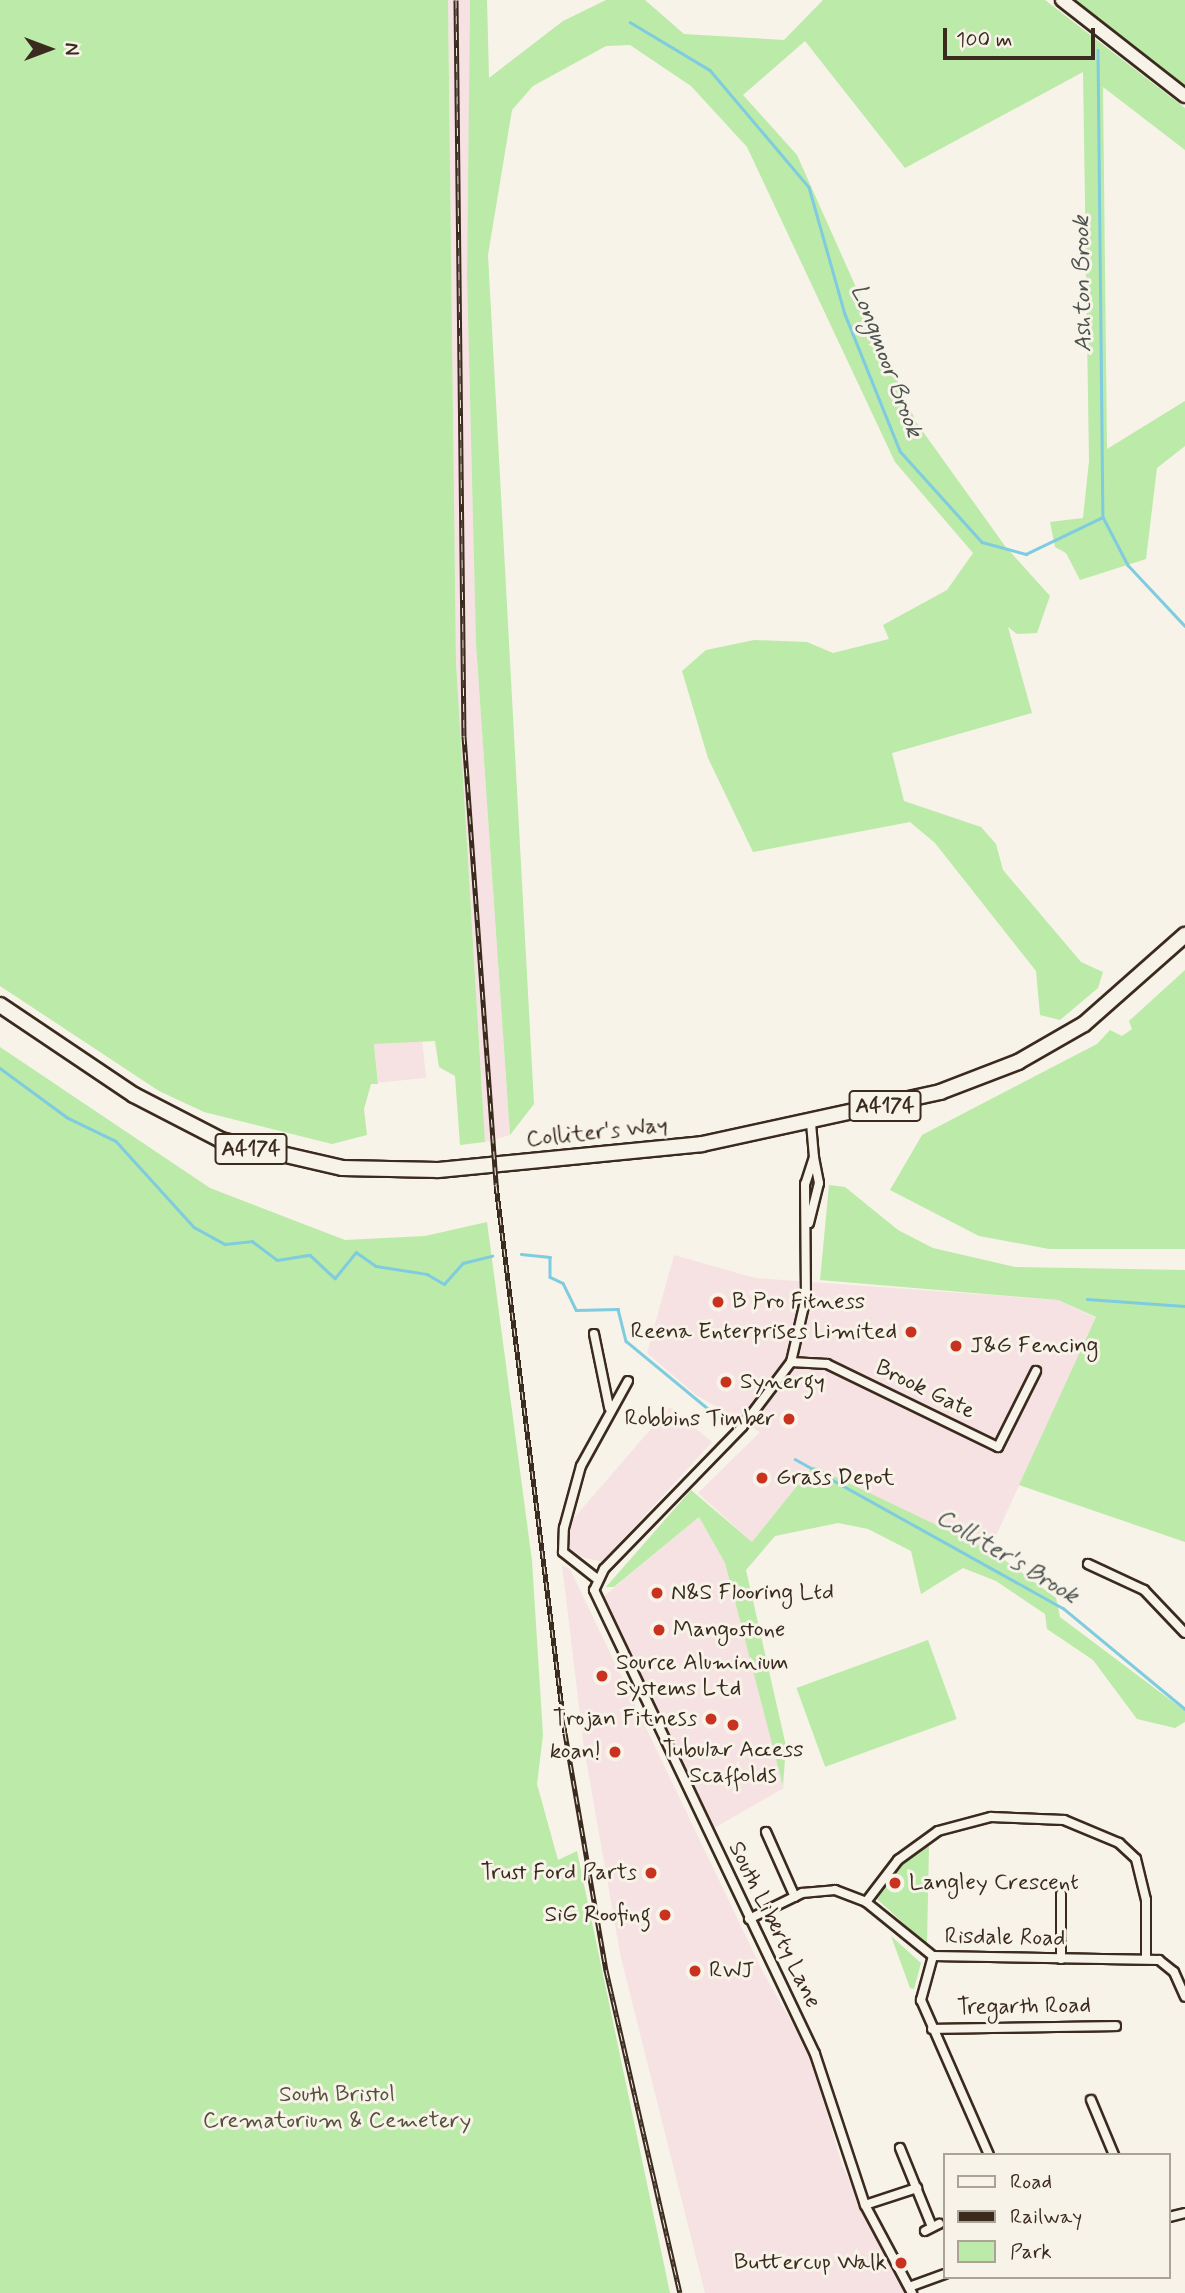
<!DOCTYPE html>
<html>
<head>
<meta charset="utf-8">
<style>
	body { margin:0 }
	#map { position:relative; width:1185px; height:2293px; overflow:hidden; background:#f7f3e8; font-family:Mynerve,sans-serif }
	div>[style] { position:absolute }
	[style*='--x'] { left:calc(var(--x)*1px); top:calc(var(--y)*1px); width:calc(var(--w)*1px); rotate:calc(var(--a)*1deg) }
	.built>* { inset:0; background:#f6e2e3; transform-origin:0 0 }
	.green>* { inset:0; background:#bbeaa9; transform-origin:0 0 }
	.stream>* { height:2.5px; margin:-1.25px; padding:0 1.25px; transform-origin:1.25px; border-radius:1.25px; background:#7fcbdf }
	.roads { filter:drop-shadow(2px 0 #3b2a1e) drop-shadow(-2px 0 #3b2a1e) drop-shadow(0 2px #3b2a1e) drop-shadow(0 -2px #3b2a1e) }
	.minor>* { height:8px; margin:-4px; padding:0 4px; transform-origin:4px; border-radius:4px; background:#f7f3e8 }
	.primary>* { height:12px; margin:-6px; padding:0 6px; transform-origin:6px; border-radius:6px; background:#f7f3e8 }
	.trunk>* { height:14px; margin:-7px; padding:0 7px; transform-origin:7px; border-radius:7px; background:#f7f3e8 }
	.rail>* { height:5px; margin-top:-2.5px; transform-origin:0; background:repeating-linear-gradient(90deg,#f7f3e8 0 8px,#3b2a1e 0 16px); box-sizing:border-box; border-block:2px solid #3b2a1e }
	.dots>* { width:19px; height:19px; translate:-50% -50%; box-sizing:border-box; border:4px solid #f7f3e8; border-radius:50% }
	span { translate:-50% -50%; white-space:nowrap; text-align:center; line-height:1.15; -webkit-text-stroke:6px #f7f3e8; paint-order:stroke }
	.shield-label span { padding:2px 5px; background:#f7f3e8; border:2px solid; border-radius:5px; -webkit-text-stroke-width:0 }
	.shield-label { font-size:21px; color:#3b2a1e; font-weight:700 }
	.street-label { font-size:23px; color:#3b2a1e }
	.poi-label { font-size:23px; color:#3b2a1e }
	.left { translate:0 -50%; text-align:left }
	.right { translate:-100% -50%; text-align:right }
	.park-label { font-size:23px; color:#55503a }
	.water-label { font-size:24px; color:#4c524e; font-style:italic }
	.legend { position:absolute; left:943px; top:2153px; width:228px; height:126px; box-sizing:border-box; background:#f7f3e8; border:2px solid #aca397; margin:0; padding:9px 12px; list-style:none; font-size:21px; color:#3b2a1e }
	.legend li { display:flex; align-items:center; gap:14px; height:35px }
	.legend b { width:35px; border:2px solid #aca397 }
	.north { position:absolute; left:14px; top:14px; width:70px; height:70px; -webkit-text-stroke:5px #f7f3e8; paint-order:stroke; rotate:90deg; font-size:19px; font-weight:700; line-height:28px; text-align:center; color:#3b2a1e }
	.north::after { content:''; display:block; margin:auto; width:24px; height:32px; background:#3b2a1e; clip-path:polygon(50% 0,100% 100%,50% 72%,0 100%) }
	.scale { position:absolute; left:943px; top:28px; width:152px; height:32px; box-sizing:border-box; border:4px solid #3b2a1e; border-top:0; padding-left:9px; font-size:21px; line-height:24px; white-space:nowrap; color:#3b2a1e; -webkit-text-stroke:5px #f7f3e8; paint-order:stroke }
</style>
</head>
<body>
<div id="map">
	<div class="built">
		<i style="clip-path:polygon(448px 0,470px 0,467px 276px,476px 644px,510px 1135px,485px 1142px,456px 662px)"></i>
		<i style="left:422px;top:1039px;width:39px;height:48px;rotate:84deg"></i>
		<i style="clip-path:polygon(674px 1255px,755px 1278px,1058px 1300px,1096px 1318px,989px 1551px,813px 1466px,752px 1542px,698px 1493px,760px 1432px,696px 1395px,647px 1353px)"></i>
		<i style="clip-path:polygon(670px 1407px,712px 1442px,602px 1562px,570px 1554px,566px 1527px)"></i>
		<i style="clip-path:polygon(699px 1517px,725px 1563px,784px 1788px,714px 1828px,603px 1597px)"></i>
		<i style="clip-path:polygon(562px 1565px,570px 1569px,764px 1974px,811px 2056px,842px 2165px,905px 2293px,705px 2293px,621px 1958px,584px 1748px)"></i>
	</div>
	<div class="green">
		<i style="clip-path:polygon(0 0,448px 0,456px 662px,485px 1142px,460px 1145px,455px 1076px,439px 1067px,435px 1041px,374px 1044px,378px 1084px,371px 1084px,364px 1109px,367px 1135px,332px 1144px,204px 1112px,159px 1091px,0 986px)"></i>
		<i style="clip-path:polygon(470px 0,487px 0,489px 78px,563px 21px,606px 0,645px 0,684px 34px,784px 40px,823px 0,1045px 0,1185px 108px,1185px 150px,1103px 87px,1107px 449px,1185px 401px,1185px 446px,1157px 468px,1146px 559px,1080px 580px,1066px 553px,1055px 547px,1050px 522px,1083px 518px,1089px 461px,1083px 72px,905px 168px,805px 41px,743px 95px,797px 155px,916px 422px,1005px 546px,1050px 596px,1037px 633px,1017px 634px,1008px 627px,1032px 713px,892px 753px,904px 801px,981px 827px,996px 844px,1003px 870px,1081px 962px,1103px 972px,1098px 988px,1060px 1020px,1040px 1015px,1036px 971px,935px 843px,910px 822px,753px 852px,708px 758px,682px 671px,706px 650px,754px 640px,807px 642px,833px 653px,889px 639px,883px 625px,947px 590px,973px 553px,895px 462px,747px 147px,691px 86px,630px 45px,606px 46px,533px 86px,512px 110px,488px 255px,534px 1104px,510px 1135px,476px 644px,467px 276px)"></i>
		<i style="clip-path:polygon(1075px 0,1185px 0,1185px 88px)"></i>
		<i style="clip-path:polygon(1185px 970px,1185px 1249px,1049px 1249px,979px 1236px,890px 1190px,922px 1135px,1097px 1044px,1110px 1030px,1122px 1036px,1132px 1029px,1129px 1021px)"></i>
		<i style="clip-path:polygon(0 1047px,210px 1188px,345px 1240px,425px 1236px,487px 1222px,532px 1561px,543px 1735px,537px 1784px,558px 1860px,577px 1851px,670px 2293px,0 2293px)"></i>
		<i style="clip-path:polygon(829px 1185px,845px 1187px,898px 1230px,933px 1248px,1015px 1267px,1185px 1270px,1185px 1542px,1019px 1485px,1096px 1317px,1058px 1300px,820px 1280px)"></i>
		<i style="clip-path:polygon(813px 1466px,995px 1553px,1056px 1598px,1060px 1617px,1185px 1711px,1185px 1722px,1175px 1728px,1137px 1719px,1093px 1660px,1047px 1629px,1045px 1614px,996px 1581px,963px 1568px,921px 1594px,911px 1551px,868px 1529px,838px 1523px,775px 1536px,746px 1570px,786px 1746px,783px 1786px,725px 1563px,699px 1517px,614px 1587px,606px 1587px,691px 1490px,752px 1542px)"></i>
		<i style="left:928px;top:1640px;width:84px;height:140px;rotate:70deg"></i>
		<i style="clip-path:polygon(929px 1846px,927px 1944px,926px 1944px,877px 1899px,903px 1864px)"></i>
		<i style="clip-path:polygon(891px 1936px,921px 1963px,914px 1989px,910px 1988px)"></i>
	</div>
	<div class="stream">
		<i style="--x:630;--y:22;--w:93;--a:31"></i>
		<i style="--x:710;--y:70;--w:153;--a:49.8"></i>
		<i style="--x:809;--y:187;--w:132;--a:74.2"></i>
		<i style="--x:845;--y:314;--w:148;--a:68.1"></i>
		<i style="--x:900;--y:451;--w:122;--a:48"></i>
		<i style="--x:982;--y:542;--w:46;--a:15.3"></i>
		<i style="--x:1026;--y:554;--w:85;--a:-25.7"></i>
		<i style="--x:1103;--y:517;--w:54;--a:62.5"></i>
		<i style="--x:1128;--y:565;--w:83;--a:46.9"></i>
		<i style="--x:1098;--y:50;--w:466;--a:89.4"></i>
		<i style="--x:0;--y:1068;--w:84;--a:36.3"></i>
		<i style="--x:68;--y:1118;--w:53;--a:25.6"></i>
		<i style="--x:116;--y:1141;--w:116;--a:47.8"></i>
		<i style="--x:194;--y:1227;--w:35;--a:29"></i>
		<i style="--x:225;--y:1244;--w:27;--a:-6"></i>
		<i style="--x:252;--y:1241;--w:31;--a:37"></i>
		<i style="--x:277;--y:1260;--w:33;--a:-9"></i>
		<i style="--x:310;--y:1255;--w:34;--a:43"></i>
		<i style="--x:335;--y:1278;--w:33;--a:-51"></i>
		<i style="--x:356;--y:1252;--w:24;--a:35"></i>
		<i style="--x:376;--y:1266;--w:52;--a:8.9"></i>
		<i style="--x:427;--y:1274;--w:20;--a:30"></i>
		<i style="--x:444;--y:1284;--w:28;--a:-48"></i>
		<i style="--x:463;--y:1263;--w:30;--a:-14"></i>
		<i style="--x:521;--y:1254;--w:29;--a:6"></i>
		<i style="--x:550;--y:1257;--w:20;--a:90"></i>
		<i style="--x:550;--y:1277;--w:14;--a:25"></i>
		<i style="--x:563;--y:1283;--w:30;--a:64"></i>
		<i style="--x:576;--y:1310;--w:42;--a:-1.4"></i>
		<i style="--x:618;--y:1309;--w:33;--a:76"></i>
		<i style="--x:626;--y:1341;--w:132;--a:39.5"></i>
		<i style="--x:1087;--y:1299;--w:98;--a:4.1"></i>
		<i style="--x:795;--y:1459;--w:307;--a:29.1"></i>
		<i style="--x:1063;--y:1608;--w:158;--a:39.6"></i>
	</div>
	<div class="roads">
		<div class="minor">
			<i style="--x:811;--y:1123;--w:34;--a:85"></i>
			<i style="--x:809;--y:1223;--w:41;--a:-76"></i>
			<i style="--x:819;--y:1183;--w:26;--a:-101"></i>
			<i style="--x:814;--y:1157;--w:28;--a:108"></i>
			<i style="--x:805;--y:1184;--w:113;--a:89.5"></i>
			<i style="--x:806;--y:1297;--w:67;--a:103"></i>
			<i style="--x:791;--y:1362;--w:81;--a:127"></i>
			<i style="--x:742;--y:1427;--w:198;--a:134.2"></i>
			<i style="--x:604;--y:1569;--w:23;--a:115"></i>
			<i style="--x:594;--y:1590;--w:514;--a:64.53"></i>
			<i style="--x:815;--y:2054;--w:159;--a:71.7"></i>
			<i style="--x:865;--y:2205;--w:100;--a:61.9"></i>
			<i style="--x:594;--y:1334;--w:75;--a:78.4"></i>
			<i style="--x:791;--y:1362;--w:36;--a:3"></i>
			<i style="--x:827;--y:1364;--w:190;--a:25.9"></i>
			<i style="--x:998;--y:1447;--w:85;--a:-63.4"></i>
			<i style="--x:1088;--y:1564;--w:62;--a:24.9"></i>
			<i style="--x:1144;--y:1590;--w:59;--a:46.4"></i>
			<i style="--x:596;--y:1578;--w:42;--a:-141.8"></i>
			<i style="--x:563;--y:1552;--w:24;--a:-88"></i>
			<i style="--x:564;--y:1528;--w:64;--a:-74.7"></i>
			<i style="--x:581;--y:1466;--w:97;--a:-61.1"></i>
			<i style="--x:766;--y:1832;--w:71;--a:66"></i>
			<i style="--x:1061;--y:1894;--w:65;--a:90"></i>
			<i style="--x:866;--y:1902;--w:53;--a:-52.7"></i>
			<i style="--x:898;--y:1860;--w:49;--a:-35.9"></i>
			<i style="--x:938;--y:1831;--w:55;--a:-14.8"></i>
			<i style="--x:991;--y:1817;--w:73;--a:2.4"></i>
			<i style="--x:1064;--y:1820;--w:60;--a:22.7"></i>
			<i style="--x:1119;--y:1843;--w:23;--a:43"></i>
			<i style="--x:1136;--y:1859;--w:42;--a:76.3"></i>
			<i style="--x:1146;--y:1900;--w:58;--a:90"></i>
			<i style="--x:749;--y:1919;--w:59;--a:-26.1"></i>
			<i style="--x:802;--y:1893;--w:33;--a:-5"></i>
			<i style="--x:835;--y:1890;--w:33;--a:21"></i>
			<i style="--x:866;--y:1902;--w:86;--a:38.9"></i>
			<i style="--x:933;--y:1956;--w:226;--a:1"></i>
			<i style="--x:1159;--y:1960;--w:19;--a:39"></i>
			<i style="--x:1174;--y:1972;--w:27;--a:66"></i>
			<i style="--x:933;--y:1956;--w:46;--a:105.3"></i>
			<i style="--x:921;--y:2000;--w:169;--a:66.3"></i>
			<i style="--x:932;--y:2029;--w:184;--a:-0.9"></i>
			<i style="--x:1091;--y:2100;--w:60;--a:67.3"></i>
			<i style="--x:900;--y:2148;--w:85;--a:67.9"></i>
			<i style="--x:865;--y:2205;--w:55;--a:-18.1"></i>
			<i style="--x:1169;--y:2217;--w:16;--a:-14"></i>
			<i style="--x:925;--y:2231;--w:16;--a:-27"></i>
			<i style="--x:909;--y:2287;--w:38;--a:-20"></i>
		</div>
		<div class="primary">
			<i style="--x:1062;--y:0;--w:156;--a:38"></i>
		</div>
		<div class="trunk">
			<i style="--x:0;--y:1005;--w:161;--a:33.9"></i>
			<i style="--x:134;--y:1095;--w:98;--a:27.3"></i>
			<i style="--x:221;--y:1140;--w:124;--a:13"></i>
			<i style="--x:342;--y:1168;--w:96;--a:1.2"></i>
			<i style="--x:438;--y:1170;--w:265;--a:-5.6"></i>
			<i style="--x:702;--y:1144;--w:244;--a:-12.3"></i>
			<i style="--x:940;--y:1092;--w:84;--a:-21"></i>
			<i style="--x:1018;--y:1062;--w:76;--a:-29.9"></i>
			<i style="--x:1084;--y:1024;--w:135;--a:-41.4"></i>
		</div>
	</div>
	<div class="rail">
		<i style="--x:456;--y:0;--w:736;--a:89.38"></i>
		<i style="--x:464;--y:736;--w:450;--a:85.9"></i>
		<i style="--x:496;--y:1185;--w:552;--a:82.82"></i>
		<i style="--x:565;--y:1733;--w:241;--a:80.2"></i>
		<i style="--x:606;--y:1970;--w:331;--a:77.1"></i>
	</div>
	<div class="dots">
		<i style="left:718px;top:1302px;background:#c8321e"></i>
		<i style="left:911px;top:1332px;background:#c8321e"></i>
		<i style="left:956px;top:1346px;background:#c8321e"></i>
		<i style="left:726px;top:1382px;background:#c8321e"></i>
		<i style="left:789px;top:1419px;background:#c8321e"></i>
		<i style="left:762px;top:1478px;background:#c8321e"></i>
		<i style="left:657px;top:1593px;background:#c8321e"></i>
		<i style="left:659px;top:1630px;background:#c8321e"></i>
		<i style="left:602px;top:1676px;background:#c8321e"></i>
		<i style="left:711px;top:1719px;background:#c8321e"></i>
		<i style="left:733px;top:1725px;background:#c8321e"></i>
		<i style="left:615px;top:1752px;background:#c8321e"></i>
		<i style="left:651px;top:1873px;background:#c8321e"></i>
		<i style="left:895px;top:1883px;background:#c8321e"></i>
		<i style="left:665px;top:1915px;background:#c8321e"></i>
		<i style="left:695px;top:1971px;background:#c8321e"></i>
		<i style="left:901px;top:2263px;background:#c8321e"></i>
	</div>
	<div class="shield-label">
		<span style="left:885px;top:1106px">A4174</span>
		<span style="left:251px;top:1149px">A4174</span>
	</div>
	<div class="street-label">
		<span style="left:597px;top:1133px;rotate:-6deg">Colliter's Way</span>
		<span style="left:925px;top:1390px;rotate:26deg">Brook Gate</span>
		<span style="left:774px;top:1925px;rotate:64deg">South Liberty Lane</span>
		<span style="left:1005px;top:1938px;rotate:1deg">Risdale Road</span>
		<span style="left:1024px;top:2007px;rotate:-1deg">Tregarth Road</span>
	</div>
	<div class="poi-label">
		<span class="left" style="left:732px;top:1302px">B Pro Fitness</span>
		<span class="right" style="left:897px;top:1332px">Reena Enterprises Limited</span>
		<span class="left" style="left:970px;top:1346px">J&amp;G Fencing</span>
		<span class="left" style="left:740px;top:1382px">Synergy</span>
		<span class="right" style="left:775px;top:1419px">Robbins Timber</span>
		<span class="left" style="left:776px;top:1478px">Grass Depot</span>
		<span class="left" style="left:671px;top:1593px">N&amp;S Flooring Ltd</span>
		<span class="left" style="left:673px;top:1630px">Mangostone</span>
		<span class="left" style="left:616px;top:1676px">Source Aluminium<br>Systems Ltd</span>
		<span class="right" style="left:697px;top:1719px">Trojan Fitness</span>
		<span style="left:733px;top:1763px">Tubular Access<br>Scaffolds</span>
		<span class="right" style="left:601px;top:1752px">koan!</span>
		<span class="right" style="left:637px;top:1873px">Trust Ford Parts</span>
		<span class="left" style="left:909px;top:1883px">Langley Crescent</span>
		<span class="right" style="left:651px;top:1915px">SiG Roofing</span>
		<span class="left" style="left:709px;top:1971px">RWJ</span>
		<span class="right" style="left:887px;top:2263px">Buttercup Walk</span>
	</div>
	<div class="park-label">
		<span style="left:337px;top:2108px">South Bristol<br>Crematorium &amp; Cemetery</span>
	</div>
	<div class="water-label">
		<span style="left:1083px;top:284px;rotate:-91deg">Ashton Brook</span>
		<span style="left:886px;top:361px;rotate:69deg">Longmoor Brook</span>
		<span style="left:1007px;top:1557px;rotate:31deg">Colliter's Brook</span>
	</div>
	<ul class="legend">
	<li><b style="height:9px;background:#f7f3e8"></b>Road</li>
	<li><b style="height:9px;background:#3b2a1e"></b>Railway</li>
	<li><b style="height:19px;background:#bbeaa9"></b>Park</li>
	</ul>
	<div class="north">N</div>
	<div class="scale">100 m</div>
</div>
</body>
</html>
